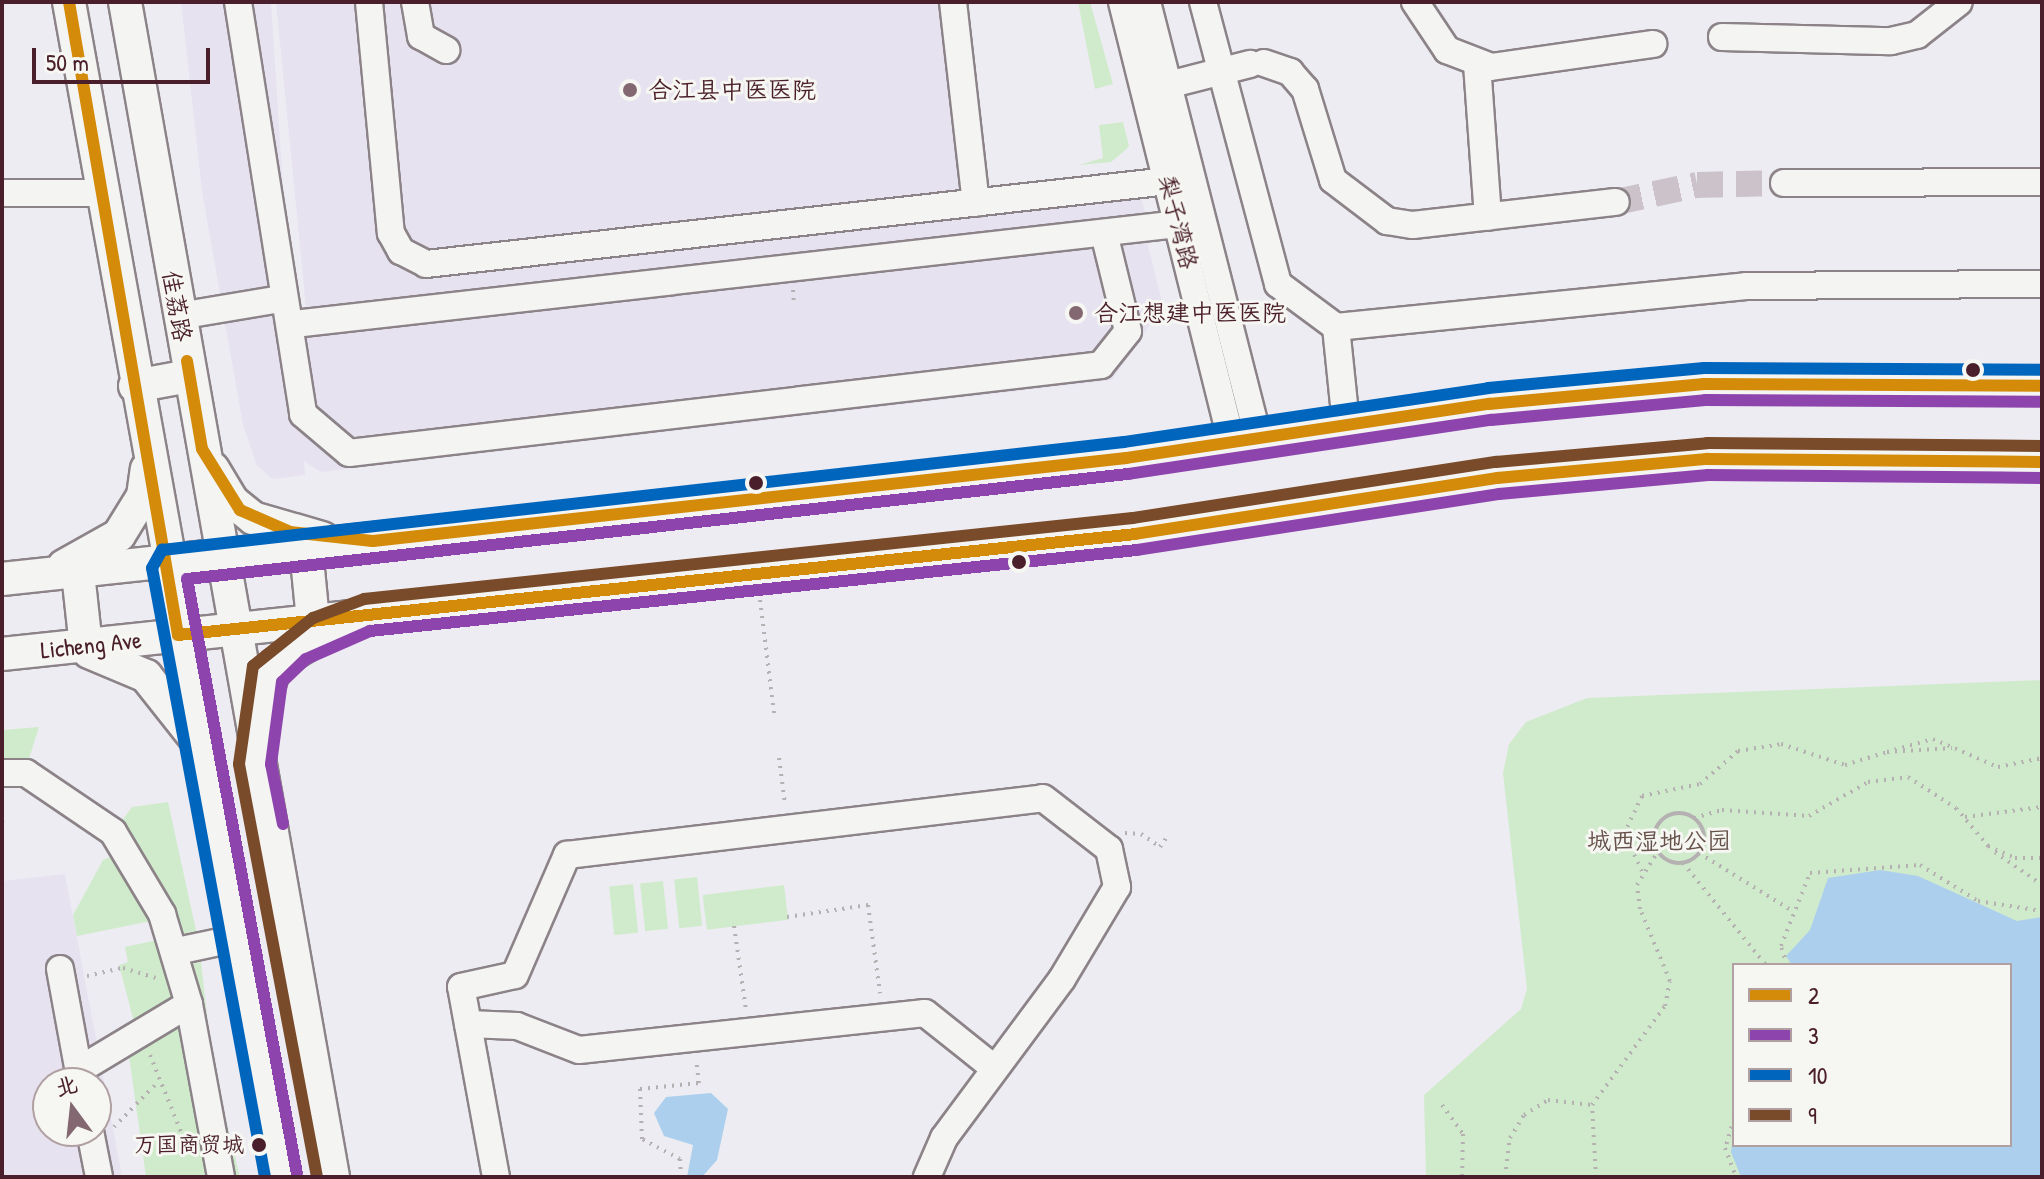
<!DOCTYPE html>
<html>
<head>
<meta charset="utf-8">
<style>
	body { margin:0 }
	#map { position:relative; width:2044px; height:1179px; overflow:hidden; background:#edecf2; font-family:"Patrick Hand","LXGW WenKai TC",sans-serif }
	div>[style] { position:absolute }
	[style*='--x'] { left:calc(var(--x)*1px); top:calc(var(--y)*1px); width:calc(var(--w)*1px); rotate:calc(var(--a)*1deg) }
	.built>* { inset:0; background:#e6e2f0 }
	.green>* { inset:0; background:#d0ebcb; transform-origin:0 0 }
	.water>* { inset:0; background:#accfee }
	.minor-tunnel>* { height:26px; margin-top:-13px; transform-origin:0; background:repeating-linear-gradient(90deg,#ccc3ca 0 26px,transparent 0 39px) }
	.path>* { height:4px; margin-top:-2px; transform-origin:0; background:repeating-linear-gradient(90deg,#b5b0b1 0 2px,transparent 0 8px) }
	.path>.ring { margin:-2px; padding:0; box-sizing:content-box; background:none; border:4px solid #b5b0b1; border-radius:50% }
	.roads { filter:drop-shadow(2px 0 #8c8388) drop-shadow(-2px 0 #8c8388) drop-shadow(0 2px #8c8388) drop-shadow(0 -2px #8c8388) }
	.minor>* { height:26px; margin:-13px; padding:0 13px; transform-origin:13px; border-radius:13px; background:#f4f4f3 }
	.major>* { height:32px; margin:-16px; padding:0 16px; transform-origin:16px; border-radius:16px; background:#f4f4f3 }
	.bus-1>* { height:12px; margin:-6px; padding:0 6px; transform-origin:6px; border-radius:6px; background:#d48b09 }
	.bus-2>* { height:12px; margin:-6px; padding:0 6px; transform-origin:6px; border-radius:6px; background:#8e44ad }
	.bus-3>* { height:12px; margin:-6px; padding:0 6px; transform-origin:6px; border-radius:6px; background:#0065bd }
	.bus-4>* { height:12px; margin:-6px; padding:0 6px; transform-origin:6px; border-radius:6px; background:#7a4b2a }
	.dots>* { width:22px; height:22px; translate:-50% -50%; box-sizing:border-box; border:4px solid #f6f6f2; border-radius:50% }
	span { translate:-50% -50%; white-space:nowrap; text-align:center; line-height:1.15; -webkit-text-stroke:6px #f6f6f2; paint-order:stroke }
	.bus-label { font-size:22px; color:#4a1f2b }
	.right { translate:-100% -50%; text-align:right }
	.poi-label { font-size:24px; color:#4a1f2b }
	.left { translate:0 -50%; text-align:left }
	.street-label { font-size:24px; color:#4a1f2b }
	.park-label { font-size:24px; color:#66524b }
	.frame { position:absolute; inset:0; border:4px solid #4a1f2b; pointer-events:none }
	.legend { position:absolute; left:1732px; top:963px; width:280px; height:184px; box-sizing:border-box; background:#f6f6f2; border:2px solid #b1a0a2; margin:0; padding:10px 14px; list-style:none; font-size:24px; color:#4a1f2b }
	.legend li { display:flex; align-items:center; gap:16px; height:40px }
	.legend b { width:40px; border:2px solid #b1a0a2 }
	.north { position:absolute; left:32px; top:1067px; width:80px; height:80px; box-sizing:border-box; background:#f6f6f2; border:2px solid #b1a0a2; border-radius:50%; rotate:345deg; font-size:22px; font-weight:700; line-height:32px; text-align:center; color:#4a1f2b }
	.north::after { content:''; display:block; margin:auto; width:28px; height:36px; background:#836771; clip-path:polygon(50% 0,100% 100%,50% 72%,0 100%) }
	.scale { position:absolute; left:32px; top:48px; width:178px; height:36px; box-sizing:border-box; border:4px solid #4a1f2b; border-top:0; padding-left:10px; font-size:24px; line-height:28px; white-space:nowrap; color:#4a1f2b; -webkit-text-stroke:6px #f6f6f2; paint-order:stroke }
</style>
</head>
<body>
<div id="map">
	<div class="built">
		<i style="clip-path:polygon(181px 2px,271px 2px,291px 312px,1141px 217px,1163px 306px,1112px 380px,321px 472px,304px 461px,305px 475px,273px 479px,257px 466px,243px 425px,202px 191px)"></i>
		<i style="clip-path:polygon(276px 2px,965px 2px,985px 188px,1135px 172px,1145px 213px,306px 307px)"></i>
		<i style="clip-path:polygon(evenodd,65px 874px,122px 1177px,2px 1177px,2px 881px,65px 874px,48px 1083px,96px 1083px,96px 1131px,48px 1131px,48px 1083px)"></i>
	</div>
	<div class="green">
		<i style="clip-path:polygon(1078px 2px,1090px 2px,1113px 84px,1095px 89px)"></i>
		<i style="clip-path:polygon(1123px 122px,1129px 146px,1123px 152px,1111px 162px,1079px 165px,1103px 158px,1099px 125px)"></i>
		<i style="clip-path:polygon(evenodd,2042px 680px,2042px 1177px,1426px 1177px,1424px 1095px,1521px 1009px,1527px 989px,1503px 773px,1509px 744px,1526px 722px,1587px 698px,2042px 680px,1734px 965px,2010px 965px,2010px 1145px,1734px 1145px,1734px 965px)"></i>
		<i style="clip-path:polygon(39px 727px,27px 765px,2px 766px,2px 730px)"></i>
		<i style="clip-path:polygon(168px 802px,197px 935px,185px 938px,118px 826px,132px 807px)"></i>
		<i style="clip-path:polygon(115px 855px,156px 920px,77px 936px,73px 915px,103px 860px)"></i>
		<i style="left:697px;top:877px;width:49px;height:23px;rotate:84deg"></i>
		<i style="left:663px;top:881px;width:48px;height:23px;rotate:84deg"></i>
		<i style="left:633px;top:884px;width:49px;height:24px;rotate:84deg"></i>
		<i style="left:784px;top:885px;width:35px;height:82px;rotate:83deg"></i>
		<i style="clip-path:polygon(162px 939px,175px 993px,167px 1006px,134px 1022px,119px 965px,128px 962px,125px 947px)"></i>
		<i style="clip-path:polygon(201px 962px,213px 1068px,240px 1177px,227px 1177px,187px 965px)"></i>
		<i style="clip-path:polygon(182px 1025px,216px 1177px,146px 1177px,129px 1056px)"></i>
	</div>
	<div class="water">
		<i style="clip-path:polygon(1880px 870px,1918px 876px,2017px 921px,2042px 917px,2042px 1177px,1741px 1177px,1731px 1152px,1734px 1129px,1734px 1145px,2010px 1145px,2010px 965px,1792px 965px,1786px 956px,1810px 930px,1828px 878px)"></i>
		<i style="clip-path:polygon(711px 1093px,728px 1109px,717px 1160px,702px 1177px,687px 1177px,693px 1145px,664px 1136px,654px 1113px,666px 1097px)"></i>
	</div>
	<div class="minor-tunnel">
		<i style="--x:1616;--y:202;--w:83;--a:-11.9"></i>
		<i style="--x:1697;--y:185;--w:87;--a:-1.3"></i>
	</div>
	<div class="path">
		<i style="--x:793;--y:290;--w:15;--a:86"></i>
		<i style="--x:760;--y:600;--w:114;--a:82.9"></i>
		<i style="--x:1887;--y:752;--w:48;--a:-15.8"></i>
		<i style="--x:1933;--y:739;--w:71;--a:23.3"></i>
		<i style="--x:1998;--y:767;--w:45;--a:-11.6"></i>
		<i style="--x:779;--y:758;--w:46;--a:82.6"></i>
		<i class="ring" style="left:1654px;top:813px;width:46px;height:46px"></i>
		<i style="--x:1965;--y:817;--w:78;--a:-7.4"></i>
		<i style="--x:1694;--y:818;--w:29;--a:-16"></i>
		<i style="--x:1722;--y:810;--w:87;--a:3.9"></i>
		<i style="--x:1809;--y:816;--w:68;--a:-30"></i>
		<i style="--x:1868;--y:782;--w:40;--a:-7.1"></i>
		<i style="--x:1908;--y:777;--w:57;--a:32.9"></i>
		<i style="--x:1956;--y:808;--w:50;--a:49.9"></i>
		<i style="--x:1988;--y:846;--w:30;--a:24"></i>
		<i style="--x:2015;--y:858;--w:27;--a:0"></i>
		<i style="--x:2;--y:820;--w:7;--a:-16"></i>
		<i style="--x:1125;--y:833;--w:16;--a:4"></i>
		<i style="--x:1141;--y:834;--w:23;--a:34"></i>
		<i style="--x:1160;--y:847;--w:12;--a:-55"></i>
		<i style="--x:1995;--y:852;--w:57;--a:35.1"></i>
		<i style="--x:1699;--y:853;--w:110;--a:31.9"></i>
		<i style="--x:1683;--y:863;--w:132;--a:50.9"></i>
		<i style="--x:1642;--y:871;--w:41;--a:-115.9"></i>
		<i style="--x:1624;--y:834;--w:42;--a:-64.7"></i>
		<i style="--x:1642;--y:796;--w:59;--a:-11.7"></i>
		<i style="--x:1700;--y:784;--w:50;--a:-41"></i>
		<i style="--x:1738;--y:751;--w:44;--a:-9.2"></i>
		<i style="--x:1781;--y:744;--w:67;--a:18.2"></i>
		<i style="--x:1845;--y:765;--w:44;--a:-17.2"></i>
		<i style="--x:1887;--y:752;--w:65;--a:-3.5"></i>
		<i style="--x:787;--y:917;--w:82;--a:-8.4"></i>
		<i style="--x:868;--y:905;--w:89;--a:82.2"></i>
		<i style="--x:734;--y:926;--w:85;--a:81.9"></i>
		<i style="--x:1787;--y:965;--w:20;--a:-108"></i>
		<i style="--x:1781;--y:946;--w:79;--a:-68.3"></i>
		<i style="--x:1810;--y:873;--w:110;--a:-4.2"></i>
		<i style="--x:1920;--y:865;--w:68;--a:31.8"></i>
		<i style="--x:1978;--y:901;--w:65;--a:8.9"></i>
		<i style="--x:87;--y:976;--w:37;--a:-13"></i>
		<i style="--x:123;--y:968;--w:34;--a:17"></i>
		<i style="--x:150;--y:1055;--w:107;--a:68"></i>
		<i style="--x:1442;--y:1105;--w:36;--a:54"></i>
		<i style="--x:1463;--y:1134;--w:43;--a:91.3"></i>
		<i style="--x:1734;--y:1119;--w:30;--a:107"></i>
		<i style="--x:1725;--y:1148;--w:31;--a:69"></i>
		<i style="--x:114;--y:1127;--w:62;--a:-45.7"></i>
		<i style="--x:681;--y:1177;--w:18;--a:-93"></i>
		<i style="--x:680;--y:1159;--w:43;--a:-152.2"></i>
		<i style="--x:642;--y:1139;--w:50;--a:-92.3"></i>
		<i style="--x:640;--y:1089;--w:59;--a:-5.8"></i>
		<i style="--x:699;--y:1083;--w:23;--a:-97"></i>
		<i style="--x:742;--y:1177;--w:10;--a:0"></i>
		<i style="--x:1505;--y:1177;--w:39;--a:-83"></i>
		<i style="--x:1510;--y:1138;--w:27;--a:-59"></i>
		<i style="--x:1524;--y:1115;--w:28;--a:-32"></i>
		<i style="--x:1548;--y:1100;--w:44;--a:6.5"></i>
		<i style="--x:1596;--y:1177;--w:72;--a:-93.2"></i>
		<i style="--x:1592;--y:1105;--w:123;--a:-53.6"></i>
		<i style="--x:1665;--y:1006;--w:25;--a:-79"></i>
		<i style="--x:1670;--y:981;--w:78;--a:-112.6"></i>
		<i style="--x:1640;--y:909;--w:24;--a:-97"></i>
		<i style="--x:1637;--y:885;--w:39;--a:-58"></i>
	</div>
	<div class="roads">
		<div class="minor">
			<i style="--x:238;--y:2;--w:417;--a:81"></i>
			<i style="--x:303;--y:414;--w:60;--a:40.3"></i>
			<i style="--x:349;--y:453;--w:757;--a:-6.67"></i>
			<i style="--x:1101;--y:365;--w:43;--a:-51.5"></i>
			<i style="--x:1128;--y:331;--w:101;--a:-103.8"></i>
			<i style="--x:369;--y:2;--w:232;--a:84.6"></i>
			<i style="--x:391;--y:233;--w:21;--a:61"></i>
			<i style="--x:401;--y:251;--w:28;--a:27"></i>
			<i style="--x:426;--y:264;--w:747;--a:-6.38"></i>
			<i style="--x:415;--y:2;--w:35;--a:80"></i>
			<i style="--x:421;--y:36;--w:29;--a:29"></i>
			<i style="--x:953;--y:2;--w:202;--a:83.5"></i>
			<i style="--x:1122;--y:2;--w:454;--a:76"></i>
			<i style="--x:1147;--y:2;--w:450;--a:75.7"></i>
			<i style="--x:1203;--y:2;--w:292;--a:75.1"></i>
			<i style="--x:1278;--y:284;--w:72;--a:36.6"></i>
			<i style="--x:1336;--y:327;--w:412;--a:-5.7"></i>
			<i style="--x:1746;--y:286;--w:296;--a:-0.4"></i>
			<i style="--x:1415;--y:2;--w:58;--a:56.3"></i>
			<i style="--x:1447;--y:50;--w:47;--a:21.1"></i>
			<i style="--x:1491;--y:67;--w:164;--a:-8.1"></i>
			<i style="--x:1722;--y:37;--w:169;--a:1.4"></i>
			<i style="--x:1891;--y:41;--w:27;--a:-13"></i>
			<i style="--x:1917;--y:35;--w:53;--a:-38.2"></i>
			<i style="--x:1264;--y:63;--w:28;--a:19"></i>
			<i style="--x:1290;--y:72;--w:23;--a:49"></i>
			<i style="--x:1305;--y:89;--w:95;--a:72.9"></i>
			<i style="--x:1333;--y:180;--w:68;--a:37.2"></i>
			<i style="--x:1387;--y:221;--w:26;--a:9"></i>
			<i style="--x:1413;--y:225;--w:204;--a:-6.5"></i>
			<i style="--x:1477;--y:64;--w:153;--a:85.9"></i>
			<i style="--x:1168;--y:85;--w:85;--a:-14.4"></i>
			<i style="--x:1784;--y:183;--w:258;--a:-0.2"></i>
			<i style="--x:2;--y:193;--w:99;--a:0"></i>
			<i style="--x:179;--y:316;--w:103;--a:-9.5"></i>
			<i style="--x:294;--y:324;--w:891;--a:-6.45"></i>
			<i style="--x:1336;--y:327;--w:98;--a:84.1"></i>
			<i style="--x:2;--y:773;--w:24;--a:0"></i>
			<i style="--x:26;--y:773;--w:105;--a:34.1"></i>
			<i style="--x:113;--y:832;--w:96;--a:59.1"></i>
			<i style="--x:162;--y:914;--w:94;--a:73.3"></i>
			<i style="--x:189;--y:1004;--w:176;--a:79.5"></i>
			<i style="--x:177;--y:951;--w:62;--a:-12"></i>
			<i style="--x:60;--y:969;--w:116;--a:79.6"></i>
			<i style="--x:468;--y:1024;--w:49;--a:2.3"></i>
			<i style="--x:517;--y:1026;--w:66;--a:21.2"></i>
			<i style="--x:579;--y:1050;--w:348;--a:-6.1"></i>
			<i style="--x:925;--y:1013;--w:88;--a:38.6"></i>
			<i style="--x:79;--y:1070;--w:128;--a:-31"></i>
			<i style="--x:90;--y:1131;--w:47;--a:78.9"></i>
			<i style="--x:496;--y:1177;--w:193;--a:-100.4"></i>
			<i style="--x:461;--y:987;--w:55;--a:-12.5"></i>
			<i style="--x:515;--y:975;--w:131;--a:-66.6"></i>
			<i style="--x:567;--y:855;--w:479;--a:-6.8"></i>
			<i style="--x:1043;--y:798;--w:83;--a:37.7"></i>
			<i style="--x:1109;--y:849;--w:39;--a:78"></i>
			<i style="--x:1117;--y:887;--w:107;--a:120.9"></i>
			<i style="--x:1062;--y:979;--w:198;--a:126.6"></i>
			<i style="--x:944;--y:1138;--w:43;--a:113.6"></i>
		</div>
		<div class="major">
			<i style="--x:69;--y:2;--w:1194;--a:79.77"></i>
			<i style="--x:125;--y:2;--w:1193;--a:79.96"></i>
			<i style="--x:135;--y:386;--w:55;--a:-10.5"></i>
			<i style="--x:213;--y:469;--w:37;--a:59"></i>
			<i style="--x:232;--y:501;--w:27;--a:39"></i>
			<i style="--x:253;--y:518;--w:72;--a:16.2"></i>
			<i style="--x:306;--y:549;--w:71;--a:84.4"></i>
			<i style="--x:64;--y:566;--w:63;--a:-29.4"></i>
			<i style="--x:119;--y:535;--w:46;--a:-58.4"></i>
			<i style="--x:143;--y:496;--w:27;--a:-82"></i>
			<i style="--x:78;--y:573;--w:74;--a:83.8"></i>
			<i style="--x:2;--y:579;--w:1130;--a:-6.14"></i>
			<i style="--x:1126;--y:458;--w:367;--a:-8.5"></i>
			<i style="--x:1489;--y:404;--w:216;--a:-5.3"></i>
			<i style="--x:1704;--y:384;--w:338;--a:0.3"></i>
			<i style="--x:89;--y:652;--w:62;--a:22.8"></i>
			<i style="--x:146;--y:676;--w:74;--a:51.6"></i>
			<i style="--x:2;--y:654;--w:1139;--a:-6.05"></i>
			<i style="--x:1135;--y:534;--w:366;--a:-8.8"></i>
			<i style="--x:1497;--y:478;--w:211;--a:-5.2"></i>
			<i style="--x:1707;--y:459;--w:335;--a:0.5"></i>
			<i style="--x:257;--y:725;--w:63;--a:-73.3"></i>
			<i style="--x:275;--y:665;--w:72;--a:-32.6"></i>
		</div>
	</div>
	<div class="bus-1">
		<i style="--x:69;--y:2;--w:642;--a:80.23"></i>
		<i style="--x:178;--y:635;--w:962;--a:-6.02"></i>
		<i style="--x:1135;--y:534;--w:366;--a:-8.8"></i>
		<i style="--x:1497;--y:478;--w:211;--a:-5.2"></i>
		<i style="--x:1707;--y:459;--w:335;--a:0.5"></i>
		<i style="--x:187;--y:361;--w:89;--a:80.3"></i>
		<i style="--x:202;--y:449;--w:72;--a:58.1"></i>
		<i style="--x:240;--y:510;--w:55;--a:23.7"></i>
		<i style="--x:290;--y:532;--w:83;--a:6.2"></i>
		<i style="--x:373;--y:541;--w:758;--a:-6.29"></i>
		<i style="--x:1126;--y:458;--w:367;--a:-8.5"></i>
		<i style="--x:1489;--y:404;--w:216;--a:-5.3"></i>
		<i style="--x:1704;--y:384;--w:338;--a:0.3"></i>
	</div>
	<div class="bus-2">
		<i style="--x:283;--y:824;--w:61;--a:-101.3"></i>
		<i style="--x:271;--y:764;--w:83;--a:-82.4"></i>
		<i style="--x:282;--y:682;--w:33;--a:-44"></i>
		<i style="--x:306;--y:659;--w:70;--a:-23.6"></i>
		<i style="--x:370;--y:631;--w:771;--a:-6.03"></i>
		<i style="--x:1137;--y:550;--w:366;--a:-8.8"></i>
		<i style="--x:1499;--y:494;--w:210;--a:-5.2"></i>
		<i style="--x:1708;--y:475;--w:334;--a:0.5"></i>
		<i style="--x:297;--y:1174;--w:605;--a:-100.47"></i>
		<i style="--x:187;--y:579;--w:947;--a:-6.37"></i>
		<i style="--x:1128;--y:474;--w:367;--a:-8.5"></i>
		<i style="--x:1491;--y:420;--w:215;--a:-5.3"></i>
		<i style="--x:1705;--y:400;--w:337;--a:0.3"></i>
	</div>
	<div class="bus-3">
		<i style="--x:265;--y:1177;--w:619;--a:-100.51"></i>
		<i style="--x:152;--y:568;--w:21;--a:-61"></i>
		<i style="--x:162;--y:550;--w:968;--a:-6.41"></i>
		<i style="--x:1124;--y:442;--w:368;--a:-8.4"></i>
		<i style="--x:1488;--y:388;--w:217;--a:-5.3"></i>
		<i style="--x:1704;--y:368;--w:338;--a:0.3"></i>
	</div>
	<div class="bus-4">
		<i style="--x:317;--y:1177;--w:420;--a:-100.7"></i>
		<i style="--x:239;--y:764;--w:99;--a:-81.9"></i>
		<i style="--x:253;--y:666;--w:77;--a:-38.7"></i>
		<i style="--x:313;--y:618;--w:54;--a:-20.4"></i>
		<i style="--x:364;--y:599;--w:773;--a:-6.01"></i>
		<i style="--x:1133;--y:518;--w:367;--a:-8.8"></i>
		<i style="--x:1496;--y:462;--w:212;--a:-5.1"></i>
		<i style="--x:1707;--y:443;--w:335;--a:0.5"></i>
	</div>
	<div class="dots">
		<i style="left:630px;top:90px;background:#836771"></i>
		<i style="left:1076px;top:313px;background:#836771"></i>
		<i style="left:1973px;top:370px;background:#4a1f2b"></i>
		<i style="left:756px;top:483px;background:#4a1f2b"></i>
		<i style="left:1019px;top:562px;background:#4a1f2b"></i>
		<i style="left:259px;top:1145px;background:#4a1f2b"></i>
	</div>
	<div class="bus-label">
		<span class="right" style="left:244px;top:1145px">万国商贸城</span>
	</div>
	<div class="poi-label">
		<span class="left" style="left:648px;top:90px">合江县中医医院</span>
		<span class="left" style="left:1094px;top:313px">合江想建中医医院</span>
	</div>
	<div class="street-label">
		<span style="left:1178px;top:222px;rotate:76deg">梨子湾路</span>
		<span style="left:177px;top:306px;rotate:80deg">佳荔路</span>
		<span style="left:91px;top:645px;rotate:-6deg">Licheng Ave</span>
	</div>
	<div class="park-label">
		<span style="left:1659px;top:841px">城西湿地公园</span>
	</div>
	<div class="frame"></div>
	<ul class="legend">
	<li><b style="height:10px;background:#d48b09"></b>2</li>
	<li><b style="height:10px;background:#8e44ad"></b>3</li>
	<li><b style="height:10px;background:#0065bd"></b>10</li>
	<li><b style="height:10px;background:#7a4b2a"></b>9</li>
	</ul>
	<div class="north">北</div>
	<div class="scale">50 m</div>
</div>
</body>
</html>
